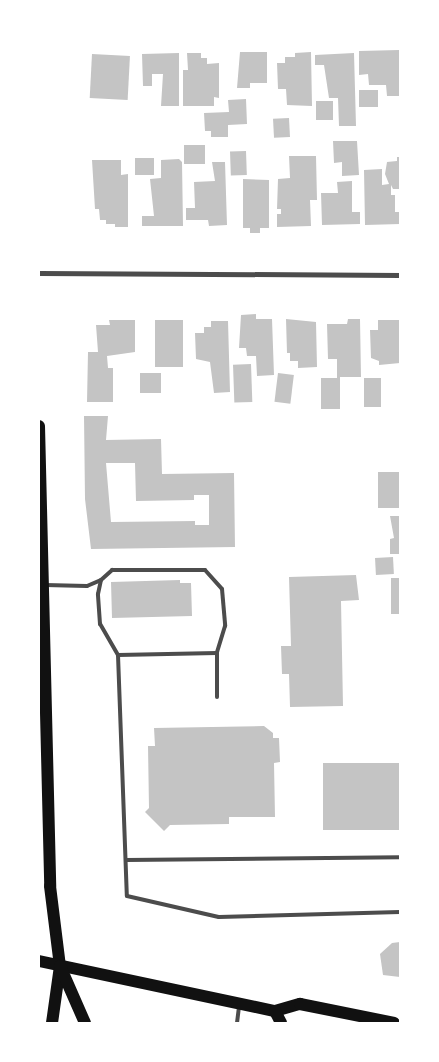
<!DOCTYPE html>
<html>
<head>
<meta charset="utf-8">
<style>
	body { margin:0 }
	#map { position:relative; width:439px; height:1062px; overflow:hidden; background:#fff; font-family:"Work Sans",sans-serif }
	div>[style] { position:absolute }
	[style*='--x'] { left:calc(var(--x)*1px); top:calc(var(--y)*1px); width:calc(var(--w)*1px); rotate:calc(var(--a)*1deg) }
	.building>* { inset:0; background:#c4c4c4; transform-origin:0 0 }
	.service>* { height:4px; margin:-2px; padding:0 2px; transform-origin:2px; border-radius:2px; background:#4c4c4c }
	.minor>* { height:5px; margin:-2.5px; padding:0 2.5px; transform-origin:2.5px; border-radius:2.5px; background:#4c4c4c }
	.primary>* { height:12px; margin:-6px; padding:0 6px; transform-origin:6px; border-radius:6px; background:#111 }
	span { translate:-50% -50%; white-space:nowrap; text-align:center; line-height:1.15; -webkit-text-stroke:5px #fff; paint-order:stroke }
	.frame { position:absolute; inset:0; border:40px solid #fff; pointer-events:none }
</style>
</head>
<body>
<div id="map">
	<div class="building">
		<i style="clip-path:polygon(399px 50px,399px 96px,387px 96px,386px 85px,369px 85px,368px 74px,359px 75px,359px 51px)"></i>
		<i style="clip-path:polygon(240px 52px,267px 52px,267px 83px,250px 83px,250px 88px,237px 88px)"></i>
		<i style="clip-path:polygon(311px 52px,312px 106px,287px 105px,286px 89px,278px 89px,277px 63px,285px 63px,285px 57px,295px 57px,295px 53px)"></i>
		<i style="clip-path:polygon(179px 53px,179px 106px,161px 106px,163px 74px,152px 74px,152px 86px,143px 86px,142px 54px)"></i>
		<i style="clip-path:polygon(187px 53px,201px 53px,201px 58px,207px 58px,207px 64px,219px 63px,219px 98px,214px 97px,214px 106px,183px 106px,183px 70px,188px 70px)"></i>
		<i style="clip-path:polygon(354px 53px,356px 126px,339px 126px,338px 98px,329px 98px,324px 65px,315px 65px,315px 55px)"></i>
		<i style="left:92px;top:54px;width:38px;height:44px;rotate:3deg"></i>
		<i style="left:359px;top:90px;width:19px;height:17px"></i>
		<i style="clip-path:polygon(246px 99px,247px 124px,228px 125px,228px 137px,211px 137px,211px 131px,205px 131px,204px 113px,229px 112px,228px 100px)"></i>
		<i style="left:333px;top:101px;width:19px;height:17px;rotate:90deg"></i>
		<i style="left:289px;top:118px;width:19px;height:16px;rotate:87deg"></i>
		<i style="clip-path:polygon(333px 141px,357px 141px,359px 175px,342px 176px,342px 162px,334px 163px)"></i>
		<i style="left:184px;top:145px;width:21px;height:19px"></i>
		<i style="left:246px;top:151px;width:24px;height:16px;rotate:88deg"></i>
		<i style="clip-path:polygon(289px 156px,316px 156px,317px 200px,310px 200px,311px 226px,277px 227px,277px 214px,281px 214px,281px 209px,277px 209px,278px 179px,290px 178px)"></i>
		<i style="clip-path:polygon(397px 157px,400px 157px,400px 189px,393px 189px,391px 185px,391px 195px,395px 195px,395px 212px,400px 212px,400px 224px,365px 225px,364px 170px,382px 169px,382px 185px,389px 184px,385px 174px,387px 162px,397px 161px)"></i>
		<i style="left:135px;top:158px;width:19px;height:17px"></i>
		<i style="clip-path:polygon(179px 159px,182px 162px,183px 226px,142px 226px,142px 216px,154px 216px,150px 179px,161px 178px,161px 160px)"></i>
		<i style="clip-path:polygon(92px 160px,121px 160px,121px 175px,128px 174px,128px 227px,115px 227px,115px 224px,106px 224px,106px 220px,100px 220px,99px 209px,95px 209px)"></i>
		<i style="clip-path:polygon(212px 162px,225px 162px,227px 225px,209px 226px,208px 220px,186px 220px,186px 208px,195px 208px,194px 182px,215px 181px)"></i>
		<i style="clip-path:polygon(243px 179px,269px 180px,269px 228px,260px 228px,260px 233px,250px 233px,250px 228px,243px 228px)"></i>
		<i style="clip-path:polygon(352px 181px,352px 212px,360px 212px,360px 224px,322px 225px,321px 193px,338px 193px,337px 182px)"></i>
		<i style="clip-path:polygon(256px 314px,256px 319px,272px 319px,274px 375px,257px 376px,256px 356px,247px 356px,246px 348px,239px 348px,241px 315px)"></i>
		<i style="clip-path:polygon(286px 319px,316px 322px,317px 367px,298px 368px,298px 361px,290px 361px,290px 353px,287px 353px)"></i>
		<i style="clip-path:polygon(348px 319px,360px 319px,361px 377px,340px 377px,340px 409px,321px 409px,321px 378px,337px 378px,337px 359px,328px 359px,327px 324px,347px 324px)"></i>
		<i style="clip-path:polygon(109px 320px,135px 320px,135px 352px,107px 356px,108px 368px,113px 368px,113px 402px,87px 402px,88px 352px,98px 352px,96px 325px,110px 325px)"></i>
		<i style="left:155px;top:320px;width:28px;height:47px"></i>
		<i style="clip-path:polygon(378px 320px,400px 320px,400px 363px,379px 365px,379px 361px,371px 358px,370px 330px,378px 330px)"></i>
		<i style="clip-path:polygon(211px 321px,228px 321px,230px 392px,214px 393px,210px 362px,196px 359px,195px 333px,204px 333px,204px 327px,211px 327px)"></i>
		<i style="left:251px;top:364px;width:38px;height:18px;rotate:88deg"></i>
		<i style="left:140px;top:373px;width:21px;height:20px"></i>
		<i style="left:278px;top:373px;width:16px;height:29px;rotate:7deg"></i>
		<i style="left:364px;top:378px;width:17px;height:29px"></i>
		<i style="clip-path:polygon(evenodd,84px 416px,108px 416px,106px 440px,161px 439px,162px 474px,234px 473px,235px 547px,91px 549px,85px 499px,84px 416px,106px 463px,135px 463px,136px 501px,194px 500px,194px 495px,209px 495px,209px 525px,195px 525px,195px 521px,111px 522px,106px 463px)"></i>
		<i style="left:378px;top:472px;width:22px;height:36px"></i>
		<i style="clip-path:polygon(390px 516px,400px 516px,400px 554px,390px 554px,390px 539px,394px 538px)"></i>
		<i style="left:393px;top:557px;width:17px;height:18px;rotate:87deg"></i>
		<i style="clip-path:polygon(356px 575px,359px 600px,341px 601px,343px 706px,290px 707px,289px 674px,282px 674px,281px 646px,291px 646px,289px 577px)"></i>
		<i style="left:391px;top:578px;width:9px;height:36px"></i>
		<i style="clip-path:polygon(180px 580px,180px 583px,191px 583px,192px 616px,112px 618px,111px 582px)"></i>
		<i style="clip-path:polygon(264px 726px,273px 733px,273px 738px,279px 738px,280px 762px,274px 763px,275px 817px,229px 817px,229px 824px,170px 825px,164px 831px,145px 812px,149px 808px,148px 746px,155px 746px,154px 728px)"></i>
		<i style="left:400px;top:763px;width:67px;height:77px;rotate:90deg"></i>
		<i style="clip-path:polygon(400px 942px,400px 977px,383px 975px,380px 954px,392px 943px)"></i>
	</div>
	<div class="service">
		<i style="--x:45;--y:585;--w:42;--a:1.4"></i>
		<i style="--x:87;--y:586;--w:15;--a:-23"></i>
		<i style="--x:118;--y:655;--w:36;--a:-120"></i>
		<i style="--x:100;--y:624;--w:30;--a:-94"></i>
		<i style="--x:98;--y:594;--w:14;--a:-78"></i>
		<i style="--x:101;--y:580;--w:15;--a:-42"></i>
		<i style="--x:112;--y:570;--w:93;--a:0"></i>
		<i style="--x:205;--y:570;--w:25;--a:48"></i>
		<i style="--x:222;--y:589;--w:37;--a:85"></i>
		<i style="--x:225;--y:626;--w:28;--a:107"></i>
		<i style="--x:217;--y:697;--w:44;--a:-90"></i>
		<i style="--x:217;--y:653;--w:99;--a:178.8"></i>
		<i style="--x:118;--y:655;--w:241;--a:87.9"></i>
		<i style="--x:127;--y:896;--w:94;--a:12.9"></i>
		<i style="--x:219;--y:917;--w:181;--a:-1.6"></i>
		<i style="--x:126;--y:860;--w:274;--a:-0.6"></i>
		<i style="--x:237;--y:1023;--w:17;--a:-83"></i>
	</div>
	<div class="minor">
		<i style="--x:39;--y:273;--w:361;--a:0.3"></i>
	</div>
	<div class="primary">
		<i style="--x:39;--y:426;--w:460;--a:88.6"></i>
		<i style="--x:50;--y:886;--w:81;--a:82.9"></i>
		<i style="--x:60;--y:966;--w:58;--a:98"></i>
		<i style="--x:39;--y:961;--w:241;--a:12"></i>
		<i style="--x:275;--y:1011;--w:26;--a:-16"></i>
		<i style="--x:300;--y:1004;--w:96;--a:11.4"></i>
		<i style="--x:60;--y:966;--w:62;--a:66.3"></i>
		<i style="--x:275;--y:1011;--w:13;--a:63"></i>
	</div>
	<div class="frame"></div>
</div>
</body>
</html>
